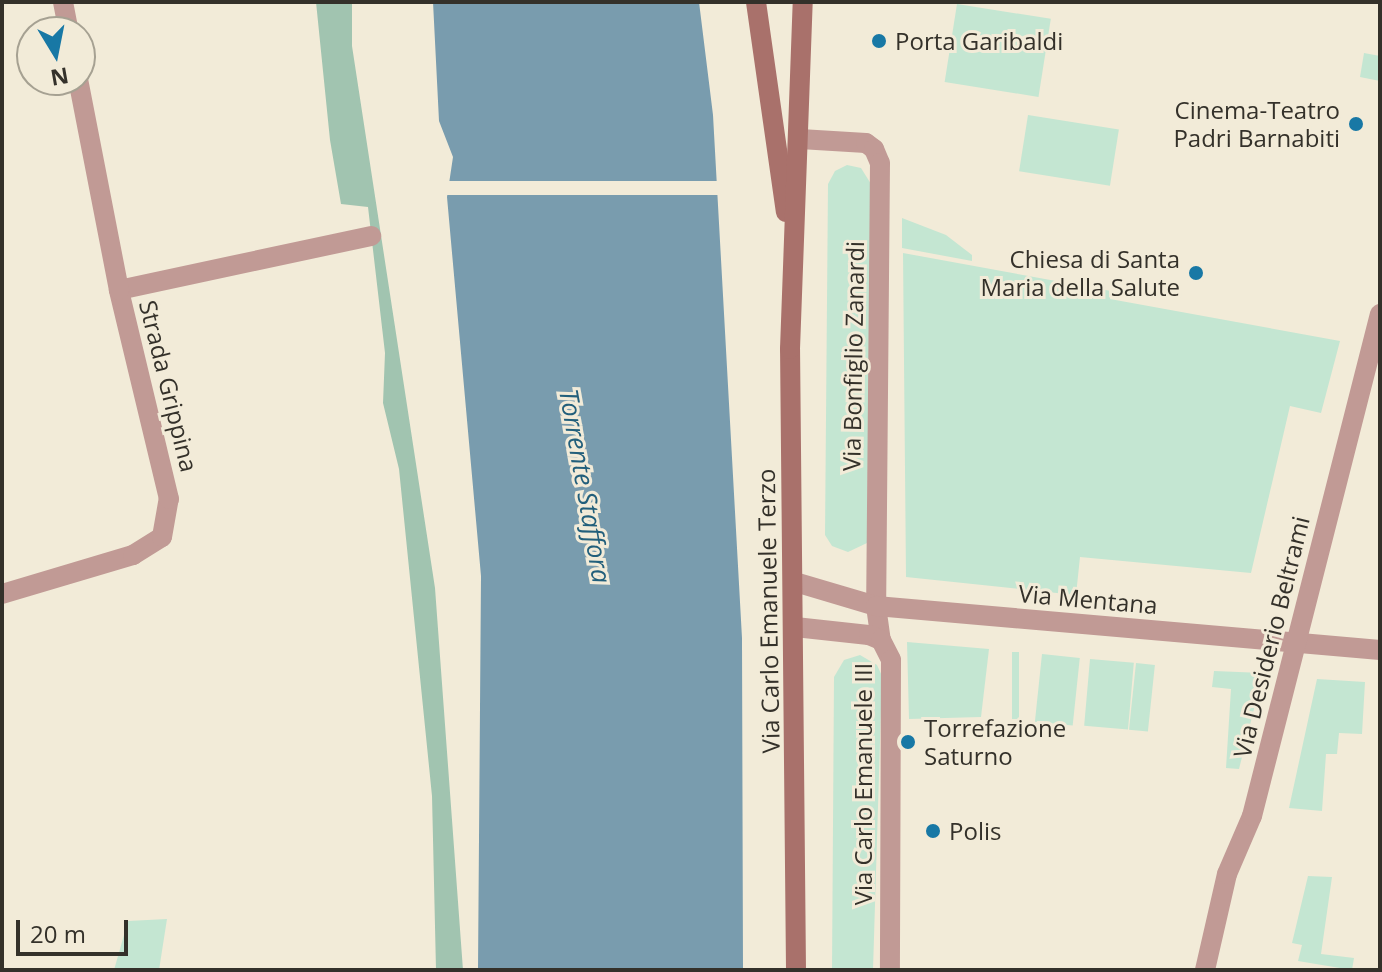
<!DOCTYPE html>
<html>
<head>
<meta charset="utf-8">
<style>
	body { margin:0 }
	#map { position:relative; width:1382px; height:972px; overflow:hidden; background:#f2ebd8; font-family:"Open Sans",sans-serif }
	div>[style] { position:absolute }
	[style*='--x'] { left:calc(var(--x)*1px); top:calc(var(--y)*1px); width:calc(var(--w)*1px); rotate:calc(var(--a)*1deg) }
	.green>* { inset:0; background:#c4e6d2; transform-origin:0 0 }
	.forest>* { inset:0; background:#a1c4b0 }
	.water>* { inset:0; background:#799cae }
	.pier>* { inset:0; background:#f2ebd8; transform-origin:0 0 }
	.street>* { height:20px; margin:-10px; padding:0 10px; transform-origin:10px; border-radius:10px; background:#c19a95 }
	.secondary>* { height:20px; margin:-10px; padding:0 10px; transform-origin:10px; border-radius:10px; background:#a9716b }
	.dots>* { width:22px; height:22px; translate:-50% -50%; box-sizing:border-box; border:4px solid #f2ebd8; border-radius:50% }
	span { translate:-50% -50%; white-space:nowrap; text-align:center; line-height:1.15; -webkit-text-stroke:6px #f2ebd8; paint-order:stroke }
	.poi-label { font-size:24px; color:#34312a }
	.left { translate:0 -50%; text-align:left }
	.right { translate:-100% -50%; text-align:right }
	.street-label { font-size:24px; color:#34312a }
	.water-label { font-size:26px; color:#225f7b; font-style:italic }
	.frame { position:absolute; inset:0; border:4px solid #34312a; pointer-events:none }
	.north { position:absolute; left:16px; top:16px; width:80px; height:80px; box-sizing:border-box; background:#f2ebd8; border:2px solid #a6a192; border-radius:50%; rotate:170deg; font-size:22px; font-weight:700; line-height:32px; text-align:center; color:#34312a }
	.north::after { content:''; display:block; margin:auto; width:28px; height:36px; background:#1878a5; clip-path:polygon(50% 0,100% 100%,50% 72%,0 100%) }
	.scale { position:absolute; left:16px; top:920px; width:112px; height:36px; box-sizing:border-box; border:4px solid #34312a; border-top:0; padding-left:10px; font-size:24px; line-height:28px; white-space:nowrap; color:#34312a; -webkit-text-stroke:6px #f2ebd8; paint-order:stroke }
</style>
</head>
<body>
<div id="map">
	<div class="green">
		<i style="left:957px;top:4px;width:95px;height:79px;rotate:9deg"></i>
		<i style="clip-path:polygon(1364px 53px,1380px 56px,1380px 81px,1360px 77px)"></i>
		<i style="left:1028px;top:115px;width:92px;height:57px;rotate:9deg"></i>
		<i style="clip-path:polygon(847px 165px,861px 168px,871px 184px,867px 543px,848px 552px,832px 546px,825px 535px,828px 184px,835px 171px)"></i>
		<i style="clip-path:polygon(902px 218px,946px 235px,972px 255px,972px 261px,902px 248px)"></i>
		<i style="clip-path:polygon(903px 253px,1111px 291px,1110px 299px,1340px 341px,1321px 413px,1290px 406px,1251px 573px,1080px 557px,1076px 595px,906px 577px)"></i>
		<i style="clip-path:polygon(907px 642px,989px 649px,981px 717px,909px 719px)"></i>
		<i style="left:1012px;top:652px;width:7px;height:67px"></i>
		<i style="left:1042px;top:654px;width:38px;height:68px;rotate:6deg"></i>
		<i style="clip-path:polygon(860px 655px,877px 665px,882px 676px,873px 970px,832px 970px,834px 677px,844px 660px)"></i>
		<i style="left:1090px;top:659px;width:44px;height:67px;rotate:5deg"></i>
		<i style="left:1136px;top:663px;width:19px;height:67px;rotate:6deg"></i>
		<i style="clip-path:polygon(1214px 671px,1263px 673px,1239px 769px,1226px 768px,1231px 689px,1212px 687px)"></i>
		<i style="clip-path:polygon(1317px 679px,1365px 682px,1362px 734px,1339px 733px,1337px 754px,1326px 754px,1322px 811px,1289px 808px)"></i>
		<i style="clip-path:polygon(1308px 876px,1332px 877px,1321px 954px,1354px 958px,1352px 970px,1298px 961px,1302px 945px,1292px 943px)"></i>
		<i style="clip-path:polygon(167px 919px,159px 970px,114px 970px,128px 921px)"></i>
	</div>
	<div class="forest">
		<i style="clip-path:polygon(316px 2px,352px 2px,352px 46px,435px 588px,463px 970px,436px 970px,432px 796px,399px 469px,383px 403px,385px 353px,368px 207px,341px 204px,330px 140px)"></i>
	</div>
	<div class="water">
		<i style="clip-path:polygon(433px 2px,699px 2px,713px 115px,742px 638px,743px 970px,478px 970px,481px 576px,447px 197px,453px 157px,439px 121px)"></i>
	</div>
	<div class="pier">
		<i style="left:721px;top:181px;width:14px;height:278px;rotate:90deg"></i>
	</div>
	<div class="street">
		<i style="--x:63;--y:2;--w:31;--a:79"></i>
		<i style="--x:800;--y:139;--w:66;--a:3.5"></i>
		<i style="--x:866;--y:143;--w:10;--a:37"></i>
		<i style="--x:874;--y:149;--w:15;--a:67"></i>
		<i style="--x:880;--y:163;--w:443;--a:90.5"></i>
		<i style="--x:876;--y:606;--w:34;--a:82"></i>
		<i style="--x:119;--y:290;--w:258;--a:-12.1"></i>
		<i style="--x:795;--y:582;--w:84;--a:16.5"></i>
		<i style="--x:876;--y:606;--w:506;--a:4.99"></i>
		<i style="--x:2;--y:594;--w:137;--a:-16.6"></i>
		<i style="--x:133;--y:555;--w:34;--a:-32"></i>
		<i style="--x:162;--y:537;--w:39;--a:-80"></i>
		<i style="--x:169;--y:499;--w:215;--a:-103.5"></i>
		<i style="--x:119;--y:290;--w:214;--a:-101"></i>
		<i style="--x:795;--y:627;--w:74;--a:6.2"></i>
		<i style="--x:869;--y:635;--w:13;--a:23"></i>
		<i style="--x:881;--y:640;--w:22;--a:63"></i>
		<i style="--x:891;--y:660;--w:310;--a:90.2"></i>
		<i style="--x:1205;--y:970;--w:98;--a:-77.1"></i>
		<i style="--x:1227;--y:874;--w:63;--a:-66.7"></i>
		<i style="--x:1252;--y:816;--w:518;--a:-75.7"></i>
	</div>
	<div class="secondary">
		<i style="--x:756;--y:2;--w:212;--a:81.9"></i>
		<i style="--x:796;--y:970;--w:621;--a:-90.55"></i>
		<i style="--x:790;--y:349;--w:347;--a:-87.9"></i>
	</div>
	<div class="dots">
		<i style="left:879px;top:41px;background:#1878a5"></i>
		<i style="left:1356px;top:124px;background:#1878a5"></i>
		<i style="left:1196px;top:273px;background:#1878a5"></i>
		<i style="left:908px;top:742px;background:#1878a5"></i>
		<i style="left:933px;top:831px;background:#1878a5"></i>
	</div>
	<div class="poi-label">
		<span class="left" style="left:895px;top:41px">Porta Garibaldi</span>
		<span class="right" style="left:1340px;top:124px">Cinema-Teatro<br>Padri Barnabiti</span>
		<span class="right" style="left:1180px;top:273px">Chiesa di Santa<br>Maria della Salute</span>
		<span class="left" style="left:924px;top:742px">Torrefazione<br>Saturno</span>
		<span class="left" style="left:949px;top:831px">Polis</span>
	</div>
	<div class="street-label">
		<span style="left:853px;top:356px;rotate:-89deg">Via Bonfiglio Zanardi</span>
		<span style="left:169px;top:386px;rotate:76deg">Strada Grippina</span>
		<span style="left:1088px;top:599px;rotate:5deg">Via Mentana</span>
		<span style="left:768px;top:611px;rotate:-91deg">Via Carlo Emanuele Terzo</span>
		<span style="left:1271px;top:637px;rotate:-76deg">Via Desiderio Beltrami</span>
		<span style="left:863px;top:784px;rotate:-90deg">Via Carlo Emanuele III</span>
	</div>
	<div class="water-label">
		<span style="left:585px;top:486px;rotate:80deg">Torrente Staffora</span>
	</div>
	<div class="frame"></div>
	<div class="north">N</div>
	<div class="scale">20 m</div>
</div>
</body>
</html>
